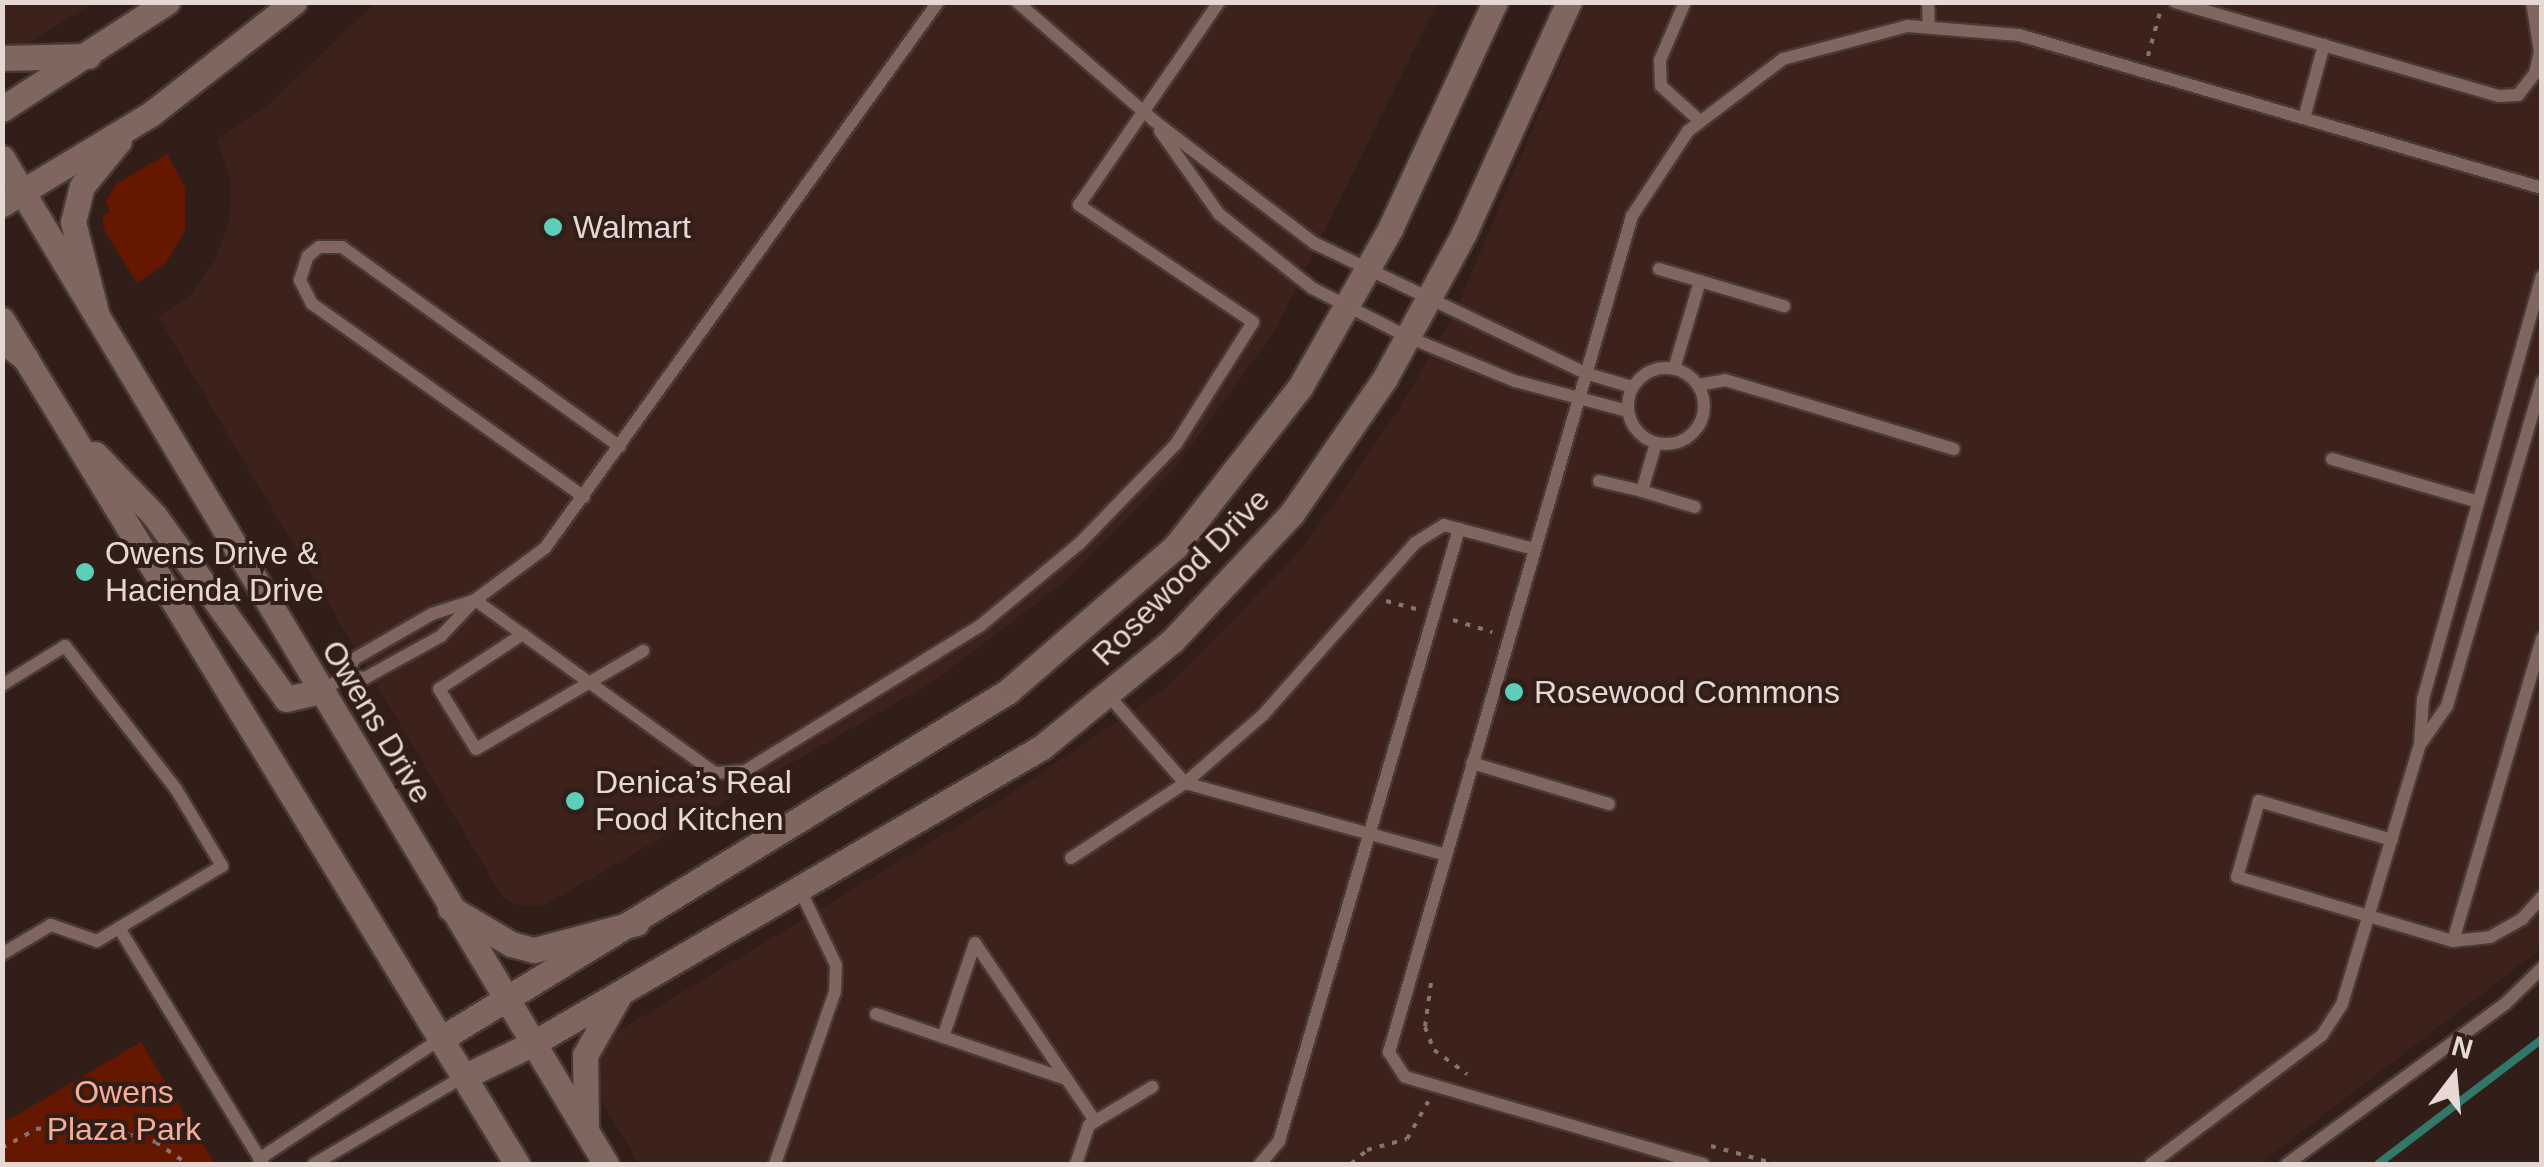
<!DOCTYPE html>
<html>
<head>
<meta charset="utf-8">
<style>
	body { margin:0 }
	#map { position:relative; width:2544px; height:1167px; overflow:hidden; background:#311e18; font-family:Arial,sans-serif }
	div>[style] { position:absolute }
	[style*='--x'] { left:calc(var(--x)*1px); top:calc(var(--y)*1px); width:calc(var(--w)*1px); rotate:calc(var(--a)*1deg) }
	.built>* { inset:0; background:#3c221a }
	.green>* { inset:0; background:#661700 }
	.stream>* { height:8px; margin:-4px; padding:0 4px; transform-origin:4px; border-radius:4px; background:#31776a }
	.path>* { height:4px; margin-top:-2px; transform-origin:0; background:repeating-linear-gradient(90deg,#867671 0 5px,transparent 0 13px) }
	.roads { filter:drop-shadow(2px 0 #493936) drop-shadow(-2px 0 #493936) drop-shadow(0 2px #493936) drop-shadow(0 -2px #493936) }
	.service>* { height:12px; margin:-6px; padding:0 6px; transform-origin:6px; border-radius:6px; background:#7f6760 }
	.service>.ring { margin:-6px; padding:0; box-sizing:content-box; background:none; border:12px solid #7f6760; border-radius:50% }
	.minor>* { height:25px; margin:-12.5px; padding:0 12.5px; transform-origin:12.5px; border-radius:12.5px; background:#7f6760 }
	.tertiary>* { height:25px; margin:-12.5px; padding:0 12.5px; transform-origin:12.5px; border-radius:12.5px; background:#7f6760 }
	.secondary>* { height:25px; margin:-12.5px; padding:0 12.5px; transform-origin:12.5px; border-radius:12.5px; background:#7f6760 }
	.dots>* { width:28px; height:28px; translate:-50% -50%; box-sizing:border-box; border:5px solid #311e18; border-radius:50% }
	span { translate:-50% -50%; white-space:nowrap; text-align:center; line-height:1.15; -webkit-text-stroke:8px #311e18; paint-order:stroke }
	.poi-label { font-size:32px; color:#e6d8d4 }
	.left { translate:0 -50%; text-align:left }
	.street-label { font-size:32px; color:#e6d8d4 }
	.park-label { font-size:32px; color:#f6ad97 }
	.frame { position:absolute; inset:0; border:5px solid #e6d8d4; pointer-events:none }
	.north { position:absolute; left:2404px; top:1027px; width:100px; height:100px; -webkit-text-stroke:8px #311e18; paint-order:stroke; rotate:16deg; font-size:28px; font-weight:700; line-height:40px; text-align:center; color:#e6d8d4 }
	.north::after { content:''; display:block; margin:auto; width:35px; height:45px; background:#e6d8d4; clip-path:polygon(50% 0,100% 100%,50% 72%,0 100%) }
</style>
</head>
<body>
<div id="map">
	<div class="built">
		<i style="clip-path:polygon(2px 3px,93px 3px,24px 46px,2px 49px)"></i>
		<i style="clip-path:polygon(375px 3px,1437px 3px,1275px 330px,1178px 464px,1121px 525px,1064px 582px,934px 681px,541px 907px,519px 906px,502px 896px,159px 318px,192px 293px,215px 261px,229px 222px,231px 179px,217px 140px,270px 103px)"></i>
		<i style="clip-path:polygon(1586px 3px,2541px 3px,2541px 949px,2259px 1164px,639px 1164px,593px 1087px,602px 1041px,1002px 799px,1164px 690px,1302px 549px,1400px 408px,1454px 314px)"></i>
	</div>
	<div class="green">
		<i style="clip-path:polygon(167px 154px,185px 187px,185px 230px,166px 263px,137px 283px,105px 231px,102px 216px,110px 212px,106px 201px,116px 184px)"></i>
		<i style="clip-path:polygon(141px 1042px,215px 1164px,3px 1164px,3px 1123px)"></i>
	</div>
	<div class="stream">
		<i style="--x:2378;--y:1164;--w:206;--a:-37.3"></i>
	</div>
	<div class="path">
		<i style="--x:2148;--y:56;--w:46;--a:-74.7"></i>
		<i style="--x:1386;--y:601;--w:31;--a:15"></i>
		<i style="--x:1453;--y:620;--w:41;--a:17.1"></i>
		<i style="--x:1431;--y:983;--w:44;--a:97.8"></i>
		<i style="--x:1425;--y:1027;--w:25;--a:69"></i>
		<i style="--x:1434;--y:1050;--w:41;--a:36"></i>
		<i style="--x:1711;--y:1146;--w:67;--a:15.5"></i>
		<i style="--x:2;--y:1148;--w:39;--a:-29"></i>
		<i style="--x:36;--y:1129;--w:54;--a:-5.3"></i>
		<i style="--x:90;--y:1124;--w:68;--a:15.3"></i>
		<i style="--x:156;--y:1142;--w:38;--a:35"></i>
		<i style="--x:1351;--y:1164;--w:21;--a:-41"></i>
		<i style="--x:1367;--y:1150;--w:41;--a:-15.4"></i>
		<i style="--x:1407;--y:1139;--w:43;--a:-60.4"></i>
	</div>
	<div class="roads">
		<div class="service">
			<i style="--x:1017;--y:2;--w:180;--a:40.9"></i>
			<i style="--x:1153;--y:120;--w:203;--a:37.4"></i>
			<i style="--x:1314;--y:243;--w:301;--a:25.6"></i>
			<i style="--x:1585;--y:373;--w:49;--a:16.6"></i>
			<i style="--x:1685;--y:2;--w:63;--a:113.3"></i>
			<i style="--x:1660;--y:60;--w:26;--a:88"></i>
			<i style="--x:1661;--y:86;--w:52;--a:41.9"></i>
			<i style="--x:1928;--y:2;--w:25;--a:88"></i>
			<i style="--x:2175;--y:2;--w:337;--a:16.2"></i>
			<i style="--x:2499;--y:96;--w:19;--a:-3"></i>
			<i style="--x:2518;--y:95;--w:28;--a:-52"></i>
			<i style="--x:2535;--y:73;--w:22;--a:-77"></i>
			<i style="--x:2540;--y:52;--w:51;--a:-99.1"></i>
			<i style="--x:2304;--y:118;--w:76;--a:-74.7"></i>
			<i style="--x:1160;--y:131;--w:102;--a:54.6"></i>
			<i style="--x:1219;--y:214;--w:119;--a:38.5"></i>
			<i style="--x:1312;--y:288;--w:108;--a:27"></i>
			<i style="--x:1408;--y:337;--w:116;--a:22.4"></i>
			<i style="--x:1515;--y:381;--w:117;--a:14.9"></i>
			<i style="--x:1659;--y:269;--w:43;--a:16.3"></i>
			<i class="ring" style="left:1628px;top:368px;width:64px;height:64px"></i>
			<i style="--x:1674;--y:369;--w:92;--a:-73.5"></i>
			<i style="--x:1700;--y:281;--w:88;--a:16.6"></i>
			<i style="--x:1698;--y:385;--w:27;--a:-10"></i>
			<i style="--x:1725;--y:380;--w:239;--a:16.8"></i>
			<i style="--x:1656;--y:443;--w:50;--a:106.3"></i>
			<i style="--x:1642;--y:491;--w:55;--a:16.8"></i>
			<i style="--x:2332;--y:459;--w:152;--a:16.4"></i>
			<i style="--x:1599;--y:481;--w:44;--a:13.1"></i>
			<i style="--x:584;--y:497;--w:334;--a:-144.6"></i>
			<i style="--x:312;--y:304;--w:27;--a:-117"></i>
			<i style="--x:300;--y:280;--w:25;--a:-72"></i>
			<i style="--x:308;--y:256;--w:14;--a:-39"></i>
			<i style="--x:319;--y:247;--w:23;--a:0"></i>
			<i style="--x:342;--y:247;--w:342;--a:35.7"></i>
			<i style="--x:475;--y:600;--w:296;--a:35.8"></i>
			<i style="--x:715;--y:773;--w:30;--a:-4"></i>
			<i style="--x:745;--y:771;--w:278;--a:-31.7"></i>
			<i style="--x:981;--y:625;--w:127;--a:-39.6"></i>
			<i style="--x:1079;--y:544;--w:139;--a:-45.9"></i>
			<i style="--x:1176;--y:444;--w:144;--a:-57.7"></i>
			<i style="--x:1253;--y:322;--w:210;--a:-146.1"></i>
			<i style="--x:1079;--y:205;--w:247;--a:-55.4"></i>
			<i style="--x:523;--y:634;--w:100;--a:146.8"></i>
			<i style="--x:439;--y:689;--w:70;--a:58.3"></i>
			<i style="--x:476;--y:749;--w:194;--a:-30.4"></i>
			<i style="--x:346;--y:676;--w:19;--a:6"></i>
			<i style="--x:365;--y:678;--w:87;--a:-28.9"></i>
			<i style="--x:441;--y:636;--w:50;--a:-46.6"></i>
			<i style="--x:2;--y:685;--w:74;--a:-31.8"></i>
			<i style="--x:65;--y:646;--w:181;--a:52.2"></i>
			<i style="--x:176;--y:789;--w:90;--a:59.1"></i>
			<i style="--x:222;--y:866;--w:146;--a:149"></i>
			<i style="--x:97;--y:941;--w:49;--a:-160.8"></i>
			<i style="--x:51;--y:925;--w:57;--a:149.4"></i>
			<i style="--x:321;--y:691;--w:29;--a:-31"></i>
			<i style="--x:346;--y:676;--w:19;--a:-65"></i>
			<i style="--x:354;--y:659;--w:90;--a:-30"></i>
			<i style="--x:432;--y:614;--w:45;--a:-18"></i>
			<i style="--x:475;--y:600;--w:87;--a:-36.6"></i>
			<i style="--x:545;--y:548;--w:673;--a:-54.25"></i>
			<i style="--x:1109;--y:696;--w:116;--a:48.9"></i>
			<i style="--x:1185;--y:783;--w:271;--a:15.4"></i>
			<i style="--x:2422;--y:742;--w:44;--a:-55.2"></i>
			<i style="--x:2447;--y:706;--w:338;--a:-73.7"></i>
			<i style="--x:1472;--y:763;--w:143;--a:16.7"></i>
			<i style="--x:2392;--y:840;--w:139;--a:-163.7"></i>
			<i style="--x:2259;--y:801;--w:79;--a:106.1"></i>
			<i style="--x:2237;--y:877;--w:225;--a:16.5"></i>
			<i style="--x:2453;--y:941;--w:37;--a:-6"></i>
			<i style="--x:2490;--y:937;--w:37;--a:-29"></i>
			<i style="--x:2522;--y:919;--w:30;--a:-48"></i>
			<i style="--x:1071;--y:858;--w:136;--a:-33.3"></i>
			<i style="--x:1185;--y:783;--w:103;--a:-41.1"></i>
			<i style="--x:1263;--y:715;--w:230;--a:-48.5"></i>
			<i style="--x:1415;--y:543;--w:34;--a:-32"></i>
			<i style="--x:1444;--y:525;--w:93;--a:14.9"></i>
			<i style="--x:119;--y:928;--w:276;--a:58.6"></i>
			<i style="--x:2453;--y:941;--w:316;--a:-73.6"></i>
			<i style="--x:876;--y:1014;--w:201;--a:18.9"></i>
			<i style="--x:943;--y:1037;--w:99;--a:-71.2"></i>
			<i style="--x:975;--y:943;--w:215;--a:56"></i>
			<i style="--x:259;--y:1159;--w:216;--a:-33.5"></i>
			<i style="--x:314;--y:1164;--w:173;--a:-30.3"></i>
			<i style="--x:775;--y:1164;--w:182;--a:-70.8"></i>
			<i style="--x:835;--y:992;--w:27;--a:-88"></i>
			<i style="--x:836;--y:965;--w:83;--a:-115.6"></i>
			<i style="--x:1076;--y:1164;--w:41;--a:-71.6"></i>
			<i style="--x:1089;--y:1125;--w:74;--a:-31.1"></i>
			<i style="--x:1260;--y:1164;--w:30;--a:-50"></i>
			<i style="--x:1279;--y:1141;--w:638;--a:-73.61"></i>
			<i style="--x:1703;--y:1164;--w:310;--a:-163.7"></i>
			<i style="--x:1405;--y:1077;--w:30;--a:-123"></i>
			<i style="--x:1389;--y:1052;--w:871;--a:-73.79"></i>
			<i style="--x:1632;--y:216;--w:102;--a:-56.6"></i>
			<i style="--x:1688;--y:131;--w:119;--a:-37.2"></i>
			<i style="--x:1783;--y:59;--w:129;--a:-14.8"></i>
			<i style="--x:1908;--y:26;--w:111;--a:4.6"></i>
			<i style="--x:2019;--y:35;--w:545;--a:16.31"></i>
			<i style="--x:2151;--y:1164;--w:214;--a:-37"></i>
			<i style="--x:2322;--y:1035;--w:37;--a:-57"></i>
			<i style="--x:2342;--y:1004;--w:271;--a:-73.3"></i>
			<i style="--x:2420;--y:744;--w:45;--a:-86.2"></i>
			<i style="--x:2423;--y:699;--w:439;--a:-74.3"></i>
			<i style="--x:2287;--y:1164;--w:270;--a:-36.3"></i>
			<i style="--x:2505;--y:1004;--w:52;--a:-44.2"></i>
		</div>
		<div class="minor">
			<i style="--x:439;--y:1040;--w:666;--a:-31.49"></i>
			<i style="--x:1007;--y:692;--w:222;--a:-40.8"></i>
			<i style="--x:1175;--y:547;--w:203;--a:-52"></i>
			<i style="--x:1300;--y:387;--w:182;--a:-60.3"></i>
			<i style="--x:1390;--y:229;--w:250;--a:-65.2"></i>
			<i style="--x:463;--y:1077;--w:76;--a:-25.6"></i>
			<i style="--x:532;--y:1044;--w:590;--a:-30.21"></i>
			<i style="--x:1042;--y:747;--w:168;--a:-39.2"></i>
			<i style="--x:1172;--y:641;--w:175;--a:-46.8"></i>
			<i style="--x:1292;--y:513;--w:164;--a:-55.4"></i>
			<i style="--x:1385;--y:378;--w:165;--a:-61.4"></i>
			<i style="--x:1464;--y:233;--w:254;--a:-65.6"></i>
		</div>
		<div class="tertiary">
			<i style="--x:2;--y:158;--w:1173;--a:59.02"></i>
			<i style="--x:2;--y:320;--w:989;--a:58.61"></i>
			<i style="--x:95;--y:454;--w:85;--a:46"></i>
			<i style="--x:154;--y:515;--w:226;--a:54.3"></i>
			<i style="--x:286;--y:699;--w:36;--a:-13"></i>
			<i style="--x:450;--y:908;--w:71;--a:30.5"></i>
			<i style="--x:511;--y:944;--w:24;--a:15"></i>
			<i style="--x:534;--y:950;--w:106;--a:-14.8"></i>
			<i style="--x:586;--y:1125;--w:70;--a:-90.8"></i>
			<i style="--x:585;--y:1055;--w:70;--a:-60.2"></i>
		</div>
		<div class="secondary">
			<i style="--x:2;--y:58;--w:86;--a:-1.3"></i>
			<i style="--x:2;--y:109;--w:197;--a:-33"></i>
			<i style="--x:2;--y:204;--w:175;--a:-31.2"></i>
			<i style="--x:152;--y:113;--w:180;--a:-38"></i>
			<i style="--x:97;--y:316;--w:97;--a:-104.3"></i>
			<i style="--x:73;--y:222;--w:37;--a:-76"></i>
			<i style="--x:82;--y:186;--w:58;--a:-50.6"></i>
			<i style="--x:2;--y:340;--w:31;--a:38"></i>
		</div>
	</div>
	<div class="dots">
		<i style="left:553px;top:227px;background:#5dceb9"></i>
		<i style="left:85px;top:572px;background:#5dceb9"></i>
		<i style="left:1514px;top:692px;background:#5dceb9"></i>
		<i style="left:575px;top:801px;background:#5dceb9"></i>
	</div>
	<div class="poi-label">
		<span class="left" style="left:573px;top:227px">Walmart</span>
		<span class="left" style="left:105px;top:572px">Owens Drive &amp;<br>Hacienda Drive</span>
		<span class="left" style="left:1534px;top:692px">Rosewood Commons</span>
		<span class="left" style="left:595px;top:801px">Denica’s Real<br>Food Kitchen</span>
	</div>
	<div class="street-label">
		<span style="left:1181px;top:577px;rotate:-45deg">Rosewood Drive</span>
		<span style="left:377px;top:722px;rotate:59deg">Owens Drive</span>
	</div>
	<div class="park-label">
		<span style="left:124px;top:1111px">Owens<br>Plaza Park</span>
	</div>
	<div class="frame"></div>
	<div class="north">N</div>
</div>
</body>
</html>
